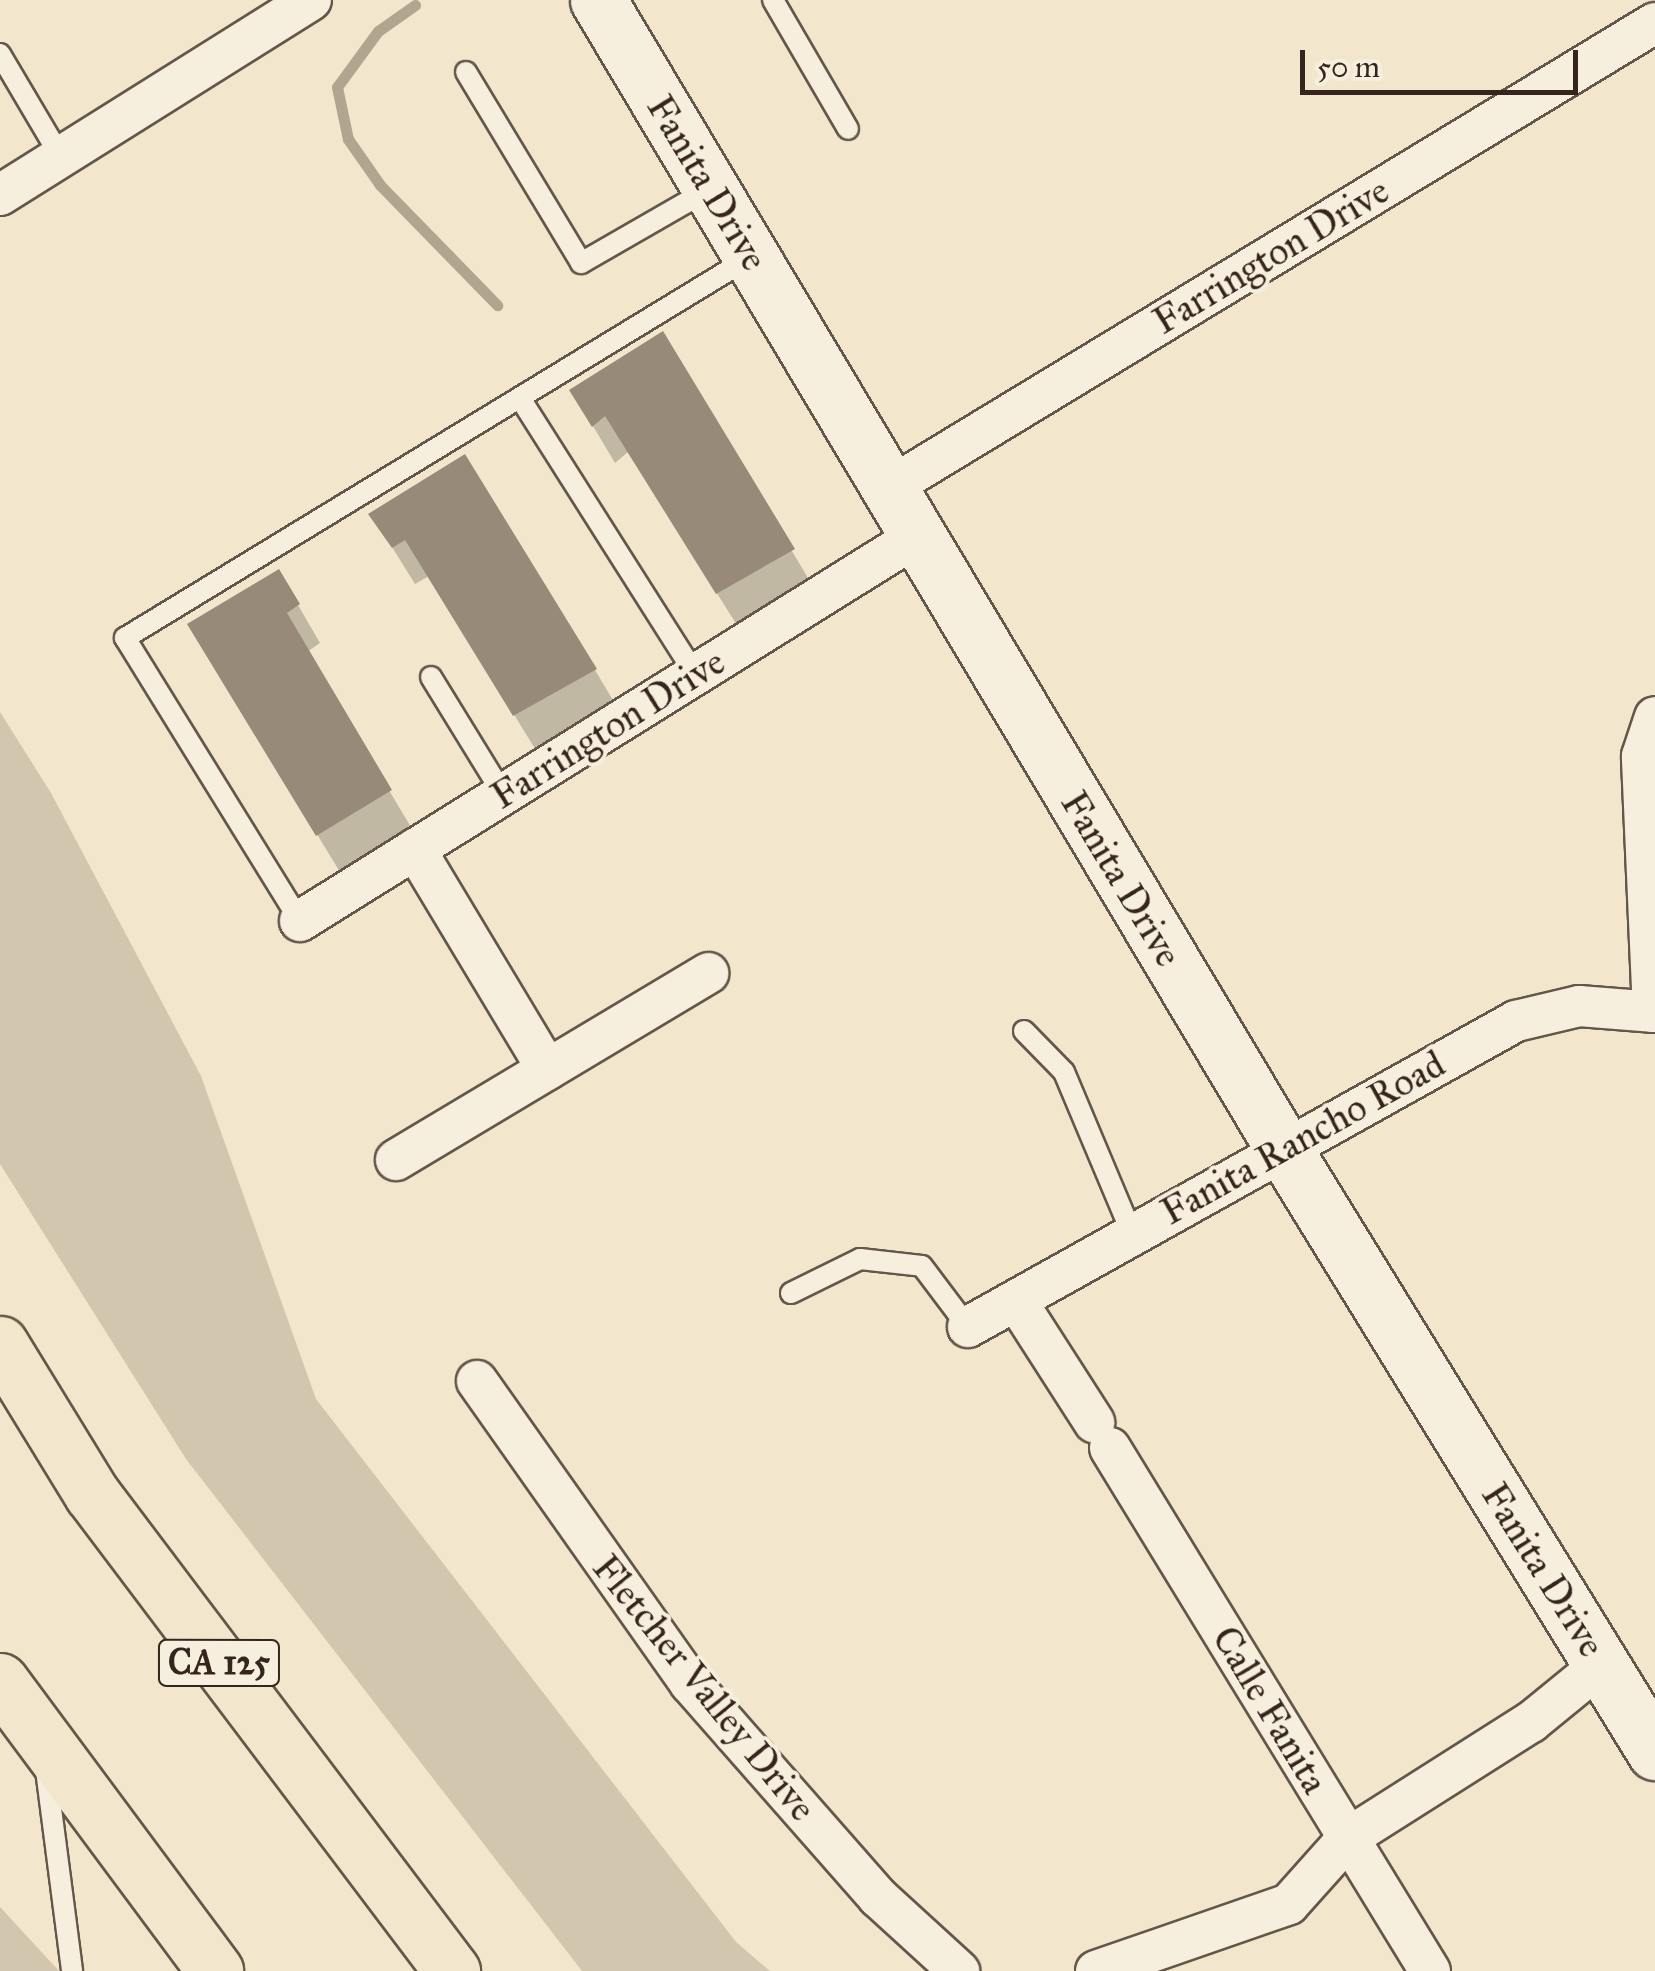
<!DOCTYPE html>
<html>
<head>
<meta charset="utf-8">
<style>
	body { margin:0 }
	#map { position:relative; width:1655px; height:1971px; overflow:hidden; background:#f2e7cc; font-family:"IM FELL Great Primer",serif }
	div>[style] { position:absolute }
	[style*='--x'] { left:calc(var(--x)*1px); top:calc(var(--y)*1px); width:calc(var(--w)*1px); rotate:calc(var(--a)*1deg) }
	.green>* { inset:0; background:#d2c6ae }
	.shadow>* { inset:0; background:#0003 }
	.stream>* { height:11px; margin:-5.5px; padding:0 5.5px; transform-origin:5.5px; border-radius:5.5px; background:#b2a590 }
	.building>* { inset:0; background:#988a78 }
	.roads { filter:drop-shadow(2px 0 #655649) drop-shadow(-2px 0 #655649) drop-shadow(0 2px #655649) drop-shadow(0 -2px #655649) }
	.lane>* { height:20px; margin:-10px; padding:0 10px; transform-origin:10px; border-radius:10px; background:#f7efde }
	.street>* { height:40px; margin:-20px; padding:0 20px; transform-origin:20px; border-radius:20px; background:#f7efde }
	.secondary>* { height:55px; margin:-27.5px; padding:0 27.5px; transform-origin:27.5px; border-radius:27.5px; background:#f7efde }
	.highway>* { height:55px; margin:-27.5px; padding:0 27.5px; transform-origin:27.5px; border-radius:27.5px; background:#f2e7cc }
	span { translate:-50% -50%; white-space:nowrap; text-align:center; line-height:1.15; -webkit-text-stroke:8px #f7efde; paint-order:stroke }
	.shield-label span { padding:2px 8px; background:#f7efde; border:2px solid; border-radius:8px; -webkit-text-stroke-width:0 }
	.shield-label { font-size:35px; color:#36251d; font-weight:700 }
	.street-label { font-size:38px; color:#36251d }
	.scale { position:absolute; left:1300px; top:50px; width:278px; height:45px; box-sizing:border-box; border:5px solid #36251d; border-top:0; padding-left:12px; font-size:30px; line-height:35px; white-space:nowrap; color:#36251d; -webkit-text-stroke:8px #f7efde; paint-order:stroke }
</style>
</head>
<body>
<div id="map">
	<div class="green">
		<i style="clip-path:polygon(0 712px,51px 793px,201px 1076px,316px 1399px,736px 1942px,770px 1971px,582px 1971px,186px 1459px,0 1164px)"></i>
		<i style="clip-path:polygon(0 1907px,59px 1971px,0 1971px)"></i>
	</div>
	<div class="shadow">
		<i style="clip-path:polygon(663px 335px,814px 588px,740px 630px,628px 452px,615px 463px,572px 391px)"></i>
		<i style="clip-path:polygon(372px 515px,595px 670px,617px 707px,537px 752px,429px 576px,415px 584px)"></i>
		<i style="clip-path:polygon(298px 605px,320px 643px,307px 652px,412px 829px,340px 872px,212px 662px)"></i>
	</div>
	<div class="stream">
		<i style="--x:415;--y:5;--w:45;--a:144.9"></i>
		<i style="--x:378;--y:31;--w:69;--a:126.2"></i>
		<i style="--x:337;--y:87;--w:53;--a:78.1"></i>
		<i style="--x:348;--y:139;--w:56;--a:55.2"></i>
		<i style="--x:380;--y:185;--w:168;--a:45.7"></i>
	</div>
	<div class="building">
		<i style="clip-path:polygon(663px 331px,795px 549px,716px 594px,605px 416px,592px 427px,569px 390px)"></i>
		<i style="clip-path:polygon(465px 454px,597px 669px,513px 716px,405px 540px,392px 548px,368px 514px)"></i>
		<i style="clip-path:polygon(279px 569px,300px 604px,287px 613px,392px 790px,316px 836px,187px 624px)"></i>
	</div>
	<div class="roads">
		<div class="lane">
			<i style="--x:773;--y:0;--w:149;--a:59.8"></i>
			<i style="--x:0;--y:54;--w:120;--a:59.4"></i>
			<i style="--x:466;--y:72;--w:223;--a:58.9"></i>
			<i style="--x:581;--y:263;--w:146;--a:-29.9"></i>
			<i style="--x:520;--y:398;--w:327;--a:57.6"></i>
			<i style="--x:431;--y:677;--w:137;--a:58.4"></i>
			<i style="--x:300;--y:921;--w:333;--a:-121.7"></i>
			<i style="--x:125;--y:638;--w:731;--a:-31.34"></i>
			<i style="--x:1024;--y:1031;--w:57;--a:45.7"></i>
			<i style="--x:1064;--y:1072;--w:176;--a:67.2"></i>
			<i style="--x:791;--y:1293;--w:77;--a:-26.2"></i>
			<i style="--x:860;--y:1259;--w:62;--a:6.4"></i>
			<i style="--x:922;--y:1266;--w:76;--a:53"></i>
			<i style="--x:46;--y:1770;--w:203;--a:82.6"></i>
		</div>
		<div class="street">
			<i style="--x:0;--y:195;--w:367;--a:-32.1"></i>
			<i style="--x:887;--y:489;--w:898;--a:-31.25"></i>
			<i style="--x:415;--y:849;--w:257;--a:59"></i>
			<i style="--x:300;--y:921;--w:726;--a:-31.94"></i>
			<i style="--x:1653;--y:1012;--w:256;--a:-92.5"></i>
			<i style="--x:1642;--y:756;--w:41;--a:-71.6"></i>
			<i style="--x:396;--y:1160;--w:364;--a:-30.9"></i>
			<i style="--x:1017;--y:1302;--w:143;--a:57.3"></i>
			<i style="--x:968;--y:1327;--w:628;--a:-29.18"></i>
			<i style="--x:1516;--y:1021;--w:65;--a:-13.4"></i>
			<i style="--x:1579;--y:1006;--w:76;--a:4.5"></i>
			<i style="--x:477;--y:1381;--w:370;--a:54.8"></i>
			<i style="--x:690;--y:1683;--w:285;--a:48.7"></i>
			<i style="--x:878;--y:1897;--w:110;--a:42.4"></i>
			<i style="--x:1110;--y:1448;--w:613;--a:58.54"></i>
			<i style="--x:1096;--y:1971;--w:204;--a:-19.1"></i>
			<i style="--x:1289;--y:1904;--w:89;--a:-48.2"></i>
			<i style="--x:1348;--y:1838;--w:217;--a:-32.4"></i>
			<i style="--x:1531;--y:1722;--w:90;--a:-39.2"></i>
		</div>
		<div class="secondary">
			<i style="--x:598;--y:0;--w:1340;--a:59.17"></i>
			<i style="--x:1285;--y:1151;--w:706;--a:58.38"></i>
		</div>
		<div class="highway">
			<i style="--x:0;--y:1344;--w:176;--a:58.5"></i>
			<i style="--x:92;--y:1494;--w:598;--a:52.96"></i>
			<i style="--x:0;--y:1681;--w:361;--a:53.4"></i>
		</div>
	</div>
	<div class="shield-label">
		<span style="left:219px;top:1663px">CA 125</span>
	</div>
	<div class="street-label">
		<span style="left:707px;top:183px;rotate:59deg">Fanita Drive</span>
		<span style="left:1271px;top:256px;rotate:-31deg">Farrington Drive</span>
		<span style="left:608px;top:729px;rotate:-32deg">Farrington Drive</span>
		<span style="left:1121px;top:879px;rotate:59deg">Fanita Drive</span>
		<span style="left:1303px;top:1138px;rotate:-29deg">Fanita Rancho Road</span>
		<span style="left:1543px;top:1570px;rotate:58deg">Fanita Drive</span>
		<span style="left:704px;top:1688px;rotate:51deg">Fletcher Valley Drive</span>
		<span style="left:1270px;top:1710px;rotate:59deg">Calle Fanita</span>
	</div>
	<div class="scale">50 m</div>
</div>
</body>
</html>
